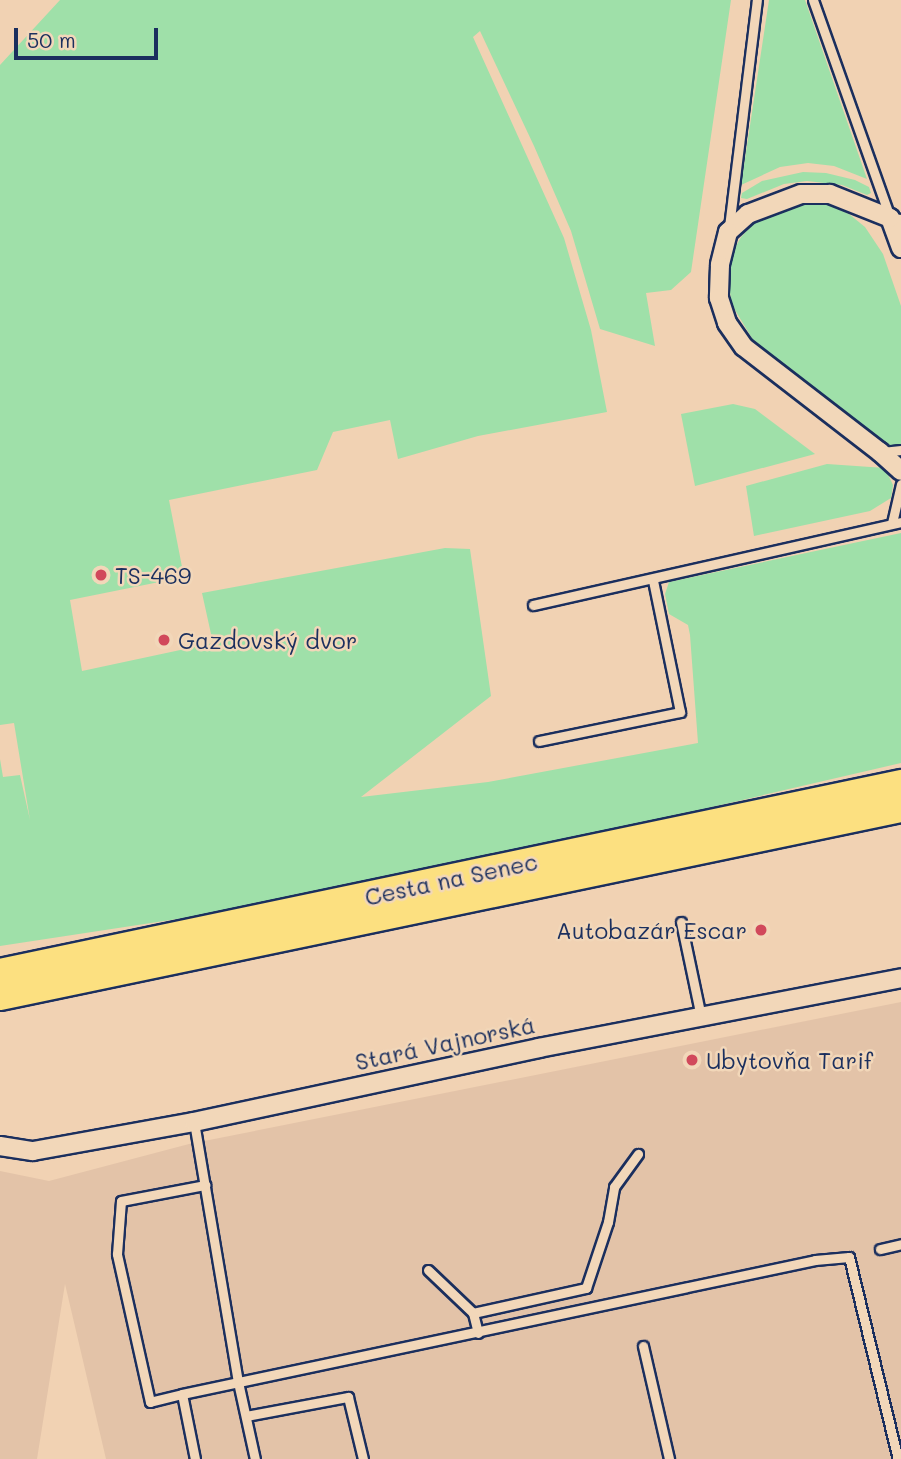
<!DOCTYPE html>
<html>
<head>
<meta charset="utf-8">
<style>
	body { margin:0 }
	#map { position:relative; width:901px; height:1459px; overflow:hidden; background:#f1d2b3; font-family:Mali,sans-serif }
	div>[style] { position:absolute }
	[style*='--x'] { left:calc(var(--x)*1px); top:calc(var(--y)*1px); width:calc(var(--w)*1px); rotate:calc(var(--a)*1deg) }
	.built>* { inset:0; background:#e3c3a8 }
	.green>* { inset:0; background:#9fe0a9 }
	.roads { filter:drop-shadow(2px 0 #1b2f5e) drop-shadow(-2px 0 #1b2f5e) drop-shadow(0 2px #1b2f5e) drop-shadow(0 -2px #1b2f5e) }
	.lane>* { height:9px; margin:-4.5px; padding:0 4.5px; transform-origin:4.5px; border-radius:4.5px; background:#f2d7b9 }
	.street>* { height:18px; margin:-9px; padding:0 9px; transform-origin:9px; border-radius:9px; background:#f2d7b9 }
	.primary>* { height:28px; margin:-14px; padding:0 14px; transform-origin:14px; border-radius:14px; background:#fce080 }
	.dots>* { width:19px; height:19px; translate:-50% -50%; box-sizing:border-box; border:4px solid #f2d7b9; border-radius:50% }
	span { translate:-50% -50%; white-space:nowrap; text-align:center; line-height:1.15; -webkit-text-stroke:5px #f2d7b9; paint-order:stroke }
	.poi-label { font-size:23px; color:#1b2f5e }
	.left { translate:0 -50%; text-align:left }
	.right { translate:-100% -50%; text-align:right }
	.street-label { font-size:23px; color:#1b2f5e }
	.scale { position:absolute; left:14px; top:28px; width:144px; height:32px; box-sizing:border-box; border:4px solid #1b2f5e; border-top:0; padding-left:9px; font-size:21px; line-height:24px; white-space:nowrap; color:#1b2f5e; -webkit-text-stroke:5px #f2d7b9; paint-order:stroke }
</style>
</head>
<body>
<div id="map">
	<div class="built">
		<i style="clip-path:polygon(901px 1002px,901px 1459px,106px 1459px,65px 1284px,37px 1459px,0 1459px,0 1171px,49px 1181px,189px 1144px)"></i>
	</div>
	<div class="green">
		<i style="clip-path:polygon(60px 0,731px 0,691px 272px,671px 290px,646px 293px,655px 346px,600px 329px,571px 231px,534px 146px,480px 31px,473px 37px,564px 238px,591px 330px,607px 412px,478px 436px,398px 459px,390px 420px,333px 432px,317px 470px,169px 500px,184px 577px,70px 600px,82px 671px,213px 643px,202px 593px,445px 548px,470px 549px,491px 696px,361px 797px,488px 782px,698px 743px,690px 635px,688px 625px,669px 614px,665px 594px,669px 582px,901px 533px,901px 763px,334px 895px,0 946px,0 759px,3px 777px,20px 775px,30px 820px,14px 723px,0 725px,0 65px)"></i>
		<i style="clip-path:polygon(769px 0,805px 0,867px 179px,834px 166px,808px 163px,780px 167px,741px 185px)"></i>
		<i style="clip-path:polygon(803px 172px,826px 173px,855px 180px,869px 187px,871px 193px,867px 195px,842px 185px,807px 181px,784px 184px,747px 199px,741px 198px,742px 193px,762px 181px)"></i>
		<i style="clip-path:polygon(811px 202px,831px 205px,849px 214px,865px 227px,883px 254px,901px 306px,901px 456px,753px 340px,732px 305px,727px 274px,731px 255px,741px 237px,755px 222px,772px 211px,790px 204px)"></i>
		<i style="clip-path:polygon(733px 404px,755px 409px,815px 454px,695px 486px,681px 414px)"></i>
		<i style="clip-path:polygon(827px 464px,885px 468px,893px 485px,891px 498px,870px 511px,754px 536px,746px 486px)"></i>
	</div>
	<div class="roads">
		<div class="lane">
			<i style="--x:813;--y:0;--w:231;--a:70.5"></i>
			<i style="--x:890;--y:218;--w:11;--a:5"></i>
			<i style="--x:729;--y:227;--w:229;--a:-83"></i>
			<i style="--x:882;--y:452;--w:19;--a:-6"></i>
			<i style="--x:892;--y:523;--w:40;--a:-77"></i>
			<i style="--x:533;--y:605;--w:377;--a:-12.7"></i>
			<i style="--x:539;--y:741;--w:144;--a:-11.6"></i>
			<i style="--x:680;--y:712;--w:135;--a:-101.6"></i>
			<i style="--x:681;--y:922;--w:97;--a:78.1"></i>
			<i style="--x:194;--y:1122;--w:264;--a:80.4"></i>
			<i style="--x:238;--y:1382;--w:79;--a:77.6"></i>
			<i style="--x:880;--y:1249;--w:22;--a:-13"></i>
			<i style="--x:428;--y:1270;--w:62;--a:43.7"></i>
			<i style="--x:478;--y:1333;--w:21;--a:-104"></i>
			<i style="--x:473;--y:1313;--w:116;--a:-12.5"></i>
			<i style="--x:586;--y:1288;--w:70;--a:-71.6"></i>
			<i style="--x:608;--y:1222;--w:36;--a:-80"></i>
			<i style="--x:614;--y:1187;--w:41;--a:-54"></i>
			<i style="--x:643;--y:1346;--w:116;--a:77"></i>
			<i style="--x:182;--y:1394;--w:33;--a:166"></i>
			<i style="--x:150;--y:1402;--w:152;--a:-102.6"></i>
			<i style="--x:117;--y:1254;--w:53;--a:-85.7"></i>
			<i style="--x:121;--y:1201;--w:86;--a:-10.8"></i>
			<i style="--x:246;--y:1416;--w:104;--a:-10.6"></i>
			<i style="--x:348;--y:1397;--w:64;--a:76.4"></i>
			<i style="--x:195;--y:1459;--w:66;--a:-101.3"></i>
			<i style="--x:182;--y:1394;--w:647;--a:-11.95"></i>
			<i style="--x:815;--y:1260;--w:34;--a:-5"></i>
			<i style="--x:849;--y:1257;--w:208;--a:76.4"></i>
		</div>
		<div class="street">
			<i style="--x:901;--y:248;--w:32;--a:-110"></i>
			<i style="--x:890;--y:218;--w:65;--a:-158.2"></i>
			<i style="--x:830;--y:194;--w:29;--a:180"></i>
			<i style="--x:801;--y:194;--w:57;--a:159.3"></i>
			<i style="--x:748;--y:214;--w:27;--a:138"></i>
			<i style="--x:728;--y:232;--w:34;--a:104"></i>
			<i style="--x:720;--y:265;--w:33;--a:92"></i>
			<i style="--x:719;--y:298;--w:26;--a:72"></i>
			<i style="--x:727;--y:323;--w:29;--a:55"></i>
			<i style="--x:744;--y:347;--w:172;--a:37.7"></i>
			<i style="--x:880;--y:452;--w:28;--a:42"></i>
			<i style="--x:0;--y:1146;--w:33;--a:9"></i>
			<i style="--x:33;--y:1151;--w:164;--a:-10.2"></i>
			<i style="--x:194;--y:1122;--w:353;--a:-12.1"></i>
			<i style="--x:539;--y:1048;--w:369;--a:-10.9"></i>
		</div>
		<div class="primary">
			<i style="--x:0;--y:973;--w:921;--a:-11.85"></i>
			<i style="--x:0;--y:996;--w:920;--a:-11.79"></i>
		</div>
	</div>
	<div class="dots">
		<i style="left:101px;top:575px;background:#d1495b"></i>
		<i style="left:164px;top:640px;background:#d1495b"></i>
		<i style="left:761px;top:930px;background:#d1495b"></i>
		<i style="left:692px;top:1060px;background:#d1495b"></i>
	</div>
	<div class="poi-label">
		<span class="left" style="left:115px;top:575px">TS-469</span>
		<span class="left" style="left:178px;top:640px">Gazdovský dvor</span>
		<span class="right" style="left:747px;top:930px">Autobazár Escar</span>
		<span class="left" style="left:706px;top:1060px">Ubytovňa Tarif</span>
	</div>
	<div class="street-label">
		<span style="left:451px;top:879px;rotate:-12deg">Cesta na Senec</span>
		<span style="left:445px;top:1043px;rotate:-12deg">Stará Vajnorská</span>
	</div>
	<div class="scale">50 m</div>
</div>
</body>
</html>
